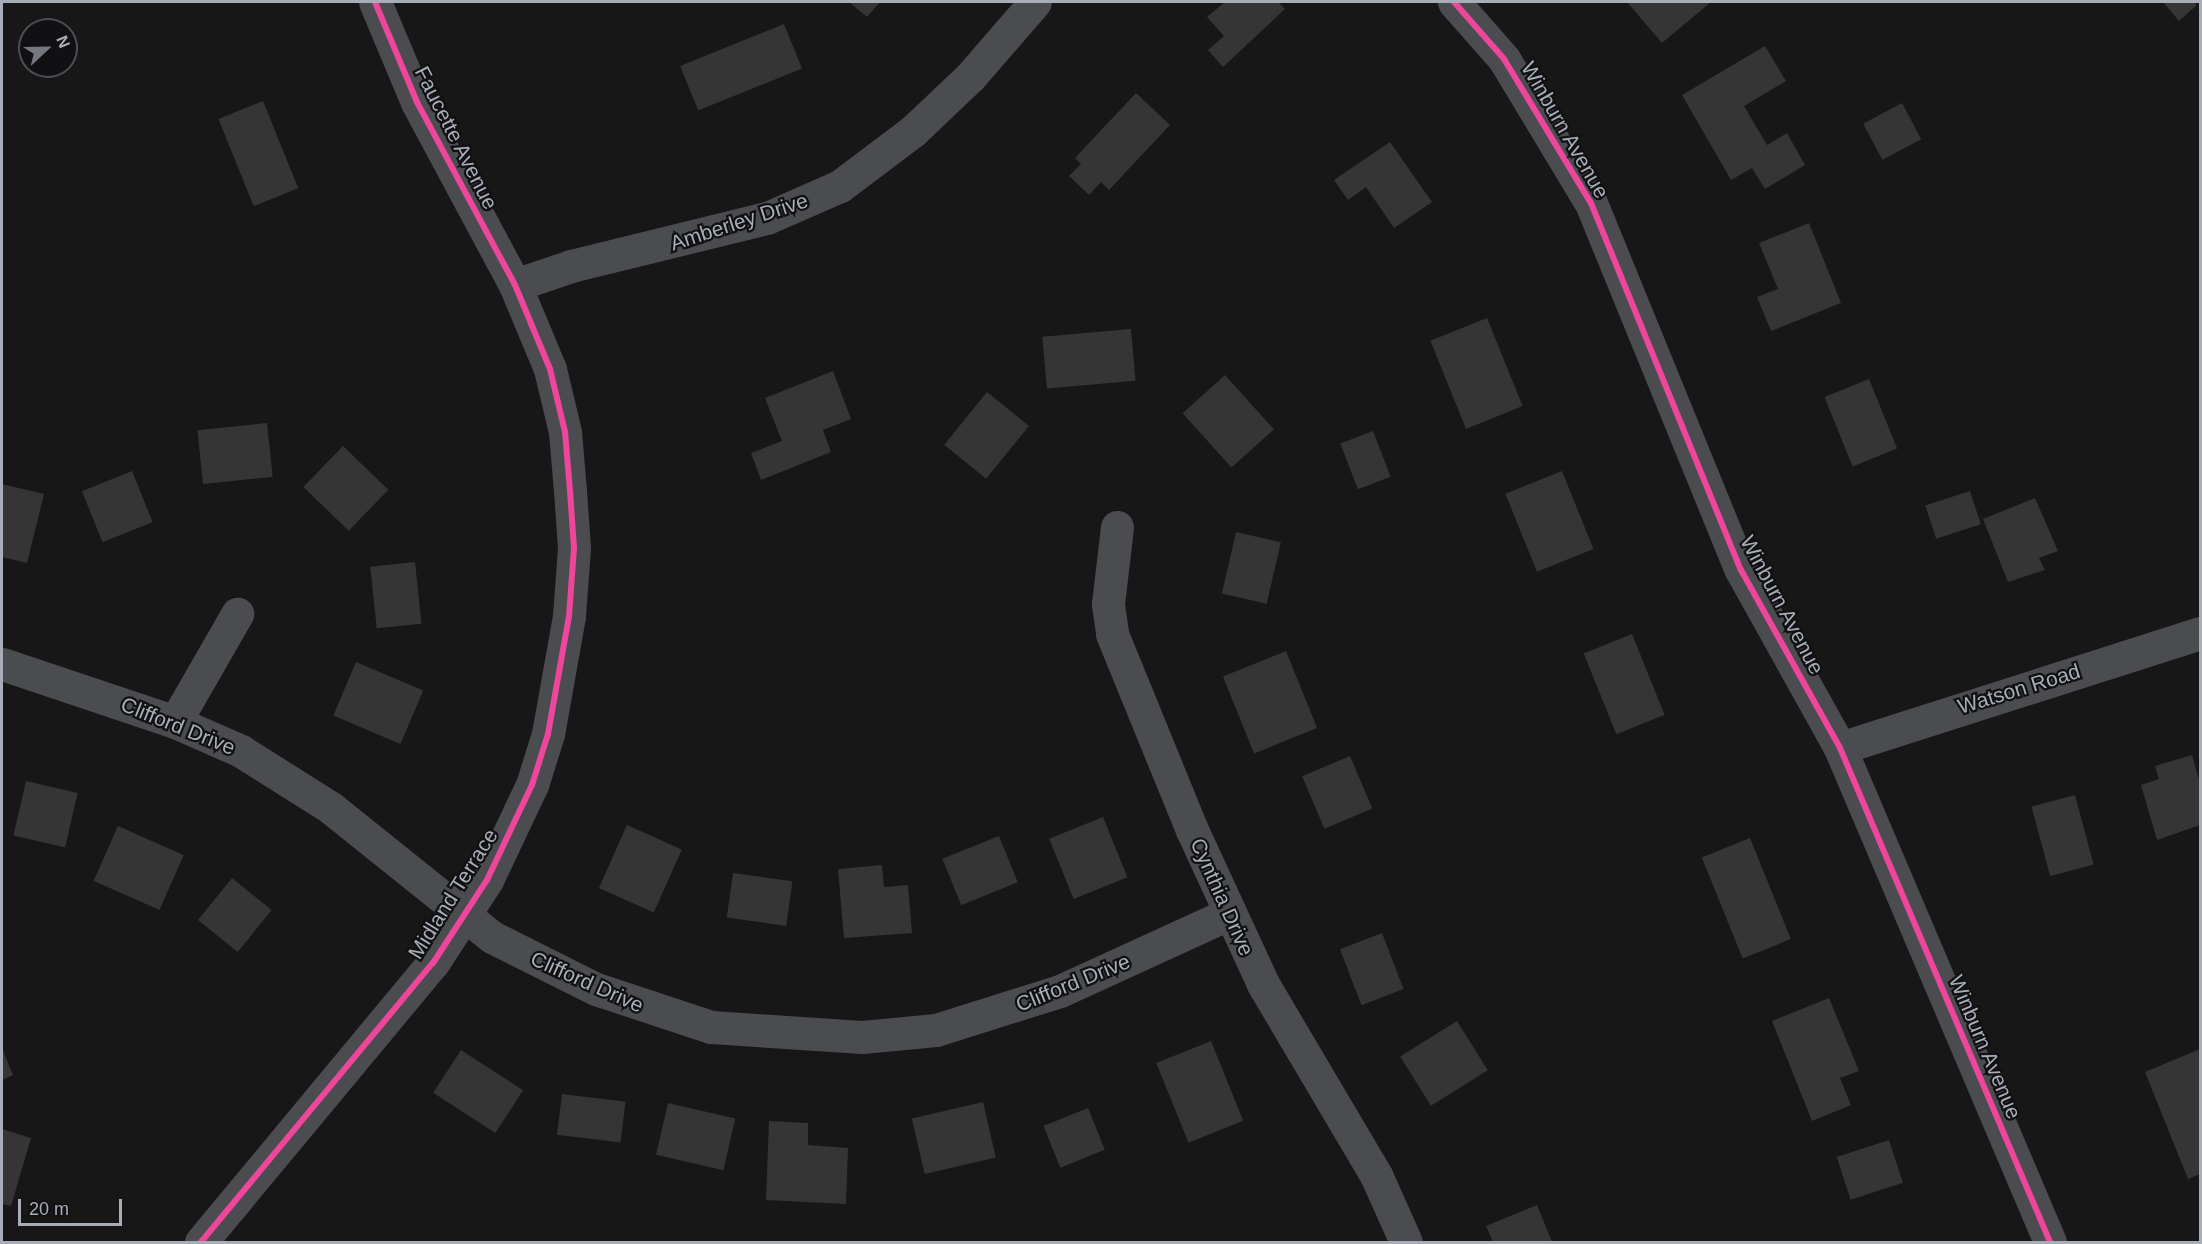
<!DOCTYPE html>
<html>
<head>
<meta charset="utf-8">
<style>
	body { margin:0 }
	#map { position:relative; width:2202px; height:1244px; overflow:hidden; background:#171717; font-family:Helvetica,sans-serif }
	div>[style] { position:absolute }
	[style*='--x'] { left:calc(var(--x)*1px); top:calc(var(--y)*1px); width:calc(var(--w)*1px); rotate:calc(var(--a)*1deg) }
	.building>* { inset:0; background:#353536; transform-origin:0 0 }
	.minor>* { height:33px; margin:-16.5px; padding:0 16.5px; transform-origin:16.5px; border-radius:16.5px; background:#4b4c50 }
	.cycleway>* { height:6px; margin:-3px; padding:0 3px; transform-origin:3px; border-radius:3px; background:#ed469a }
	span { translate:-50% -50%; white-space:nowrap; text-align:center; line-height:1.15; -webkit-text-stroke:4.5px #111113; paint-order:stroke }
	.street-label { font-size:21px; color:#a8adb8 }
	.frame { position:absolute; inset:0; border:3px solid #a8adb8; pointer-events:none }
	.north { position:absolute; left:18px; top:18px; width:60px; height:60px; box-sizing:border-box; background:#111113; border:2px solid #4d4f55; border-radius:50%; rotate:68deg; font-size:16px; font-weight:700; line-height:24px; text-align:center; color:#a8adb8 }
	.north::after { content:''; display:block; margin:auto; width:21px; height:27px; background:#757880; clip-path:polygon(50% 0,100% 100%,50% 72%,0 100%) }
	.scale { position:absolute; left:18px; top:1199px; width:104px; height:27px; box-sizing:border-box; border:3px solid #a8adb8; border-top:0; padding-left:8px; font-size:18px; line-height:21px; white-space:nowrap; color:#a8adb8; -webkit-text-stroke:4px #111113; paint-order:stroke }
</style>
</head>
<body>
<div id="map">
	<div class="building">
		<i style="clip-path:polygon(849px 2px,880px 2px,867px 17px)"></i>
		<i style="clip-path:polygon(1225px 2px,1278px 2px,1285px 9px,1223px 67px,1208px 50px,1224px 36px,1207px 17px)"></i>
		<i style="clip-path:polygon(1627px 2px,1711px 2px,1662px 43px)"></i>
		<i style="clip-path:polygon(2163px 2px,2194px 2px,2197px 5px,2179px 21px)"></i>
		<i style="left:784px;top:24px;width:48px;height:112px;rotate:68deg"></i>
		<i style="clip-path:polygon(1765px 46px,1786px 81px,1744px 106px,1767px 145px,1787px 133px,1805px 165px,1765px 189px,1752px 168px,1731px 180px,1682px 95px)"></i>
		<i style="clip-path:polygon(1136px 93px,1170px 125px,1109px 190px,1101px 182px,1089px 195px,1069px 176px,1081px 164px,1075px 158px)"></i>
		<i style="left:263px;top:101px;width:94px;height:48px;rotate:68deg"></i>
		<i style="left:1902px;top:103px;width:41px;height:44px;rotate:62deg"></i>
		<i style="clip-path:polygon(1390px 142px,1432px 202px,1394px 228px,1366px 187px,1348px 200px,1334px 180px)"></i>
		<i style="clip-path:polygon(1809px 223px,1841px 303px,1771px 331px,1757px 297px,1778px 289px,1759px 243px)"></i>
		<i style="left:1487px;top:318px;width:95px;height:61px;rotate:68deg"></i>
		<i style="left:1131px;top:329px;width:52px;height:89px;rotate:85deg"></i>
		<i style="clip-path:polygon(833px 371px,851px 419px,823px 430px,831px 452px,761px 480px,751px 453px,782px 441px,765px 398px)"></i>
		<i style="left:1225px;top:375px;width:73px;height:57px;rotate:48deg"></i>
		<i style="left:1869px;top:379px;width:75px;height:48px;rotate:68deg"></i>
		<i style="left:987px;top:392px;width:54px;height:68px;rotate:39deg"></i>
		<i style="left:267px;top:423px;width:54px;height:70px;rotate:84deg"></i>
		<i style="left:1373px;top:431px;width:49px;height:35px;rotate:69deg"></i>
		<i style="left:343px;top:446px;width:63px;height:57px;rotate:44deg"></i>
		<i style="left:132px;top:471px;width:55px;height:54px;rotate:68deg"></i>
		<i style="left:1562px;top:471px;width:84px;height:61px;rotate:68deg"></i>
		<i style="clip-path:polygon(2px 484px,44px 494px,27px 563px,2px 557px)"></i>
		<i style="left:1970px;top:491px;width:35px;height:47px;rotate:72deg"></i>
		<i style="clip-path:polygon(2035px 498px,2058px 551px,2039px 558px,2045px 570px,2008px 582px,1983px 519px)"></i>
		<i style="left:1236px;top:532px;width:46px;height:63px;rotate:13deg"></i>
		<i style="left:415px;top:562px;width:62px;height:45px;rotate:84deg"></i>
		<i style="left:1632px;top:634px;width:87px;height:52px;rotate:68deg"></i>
		<i style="left:1286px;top:651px;width:83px;height:68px;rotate:68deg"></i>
		<i style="left:356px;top:662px;width:73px;height:58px;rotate:23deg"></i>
		<i style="clip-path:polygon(2192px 755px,2200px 783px,2200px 825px,2157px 840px,2141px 785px,2159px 779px,2155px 766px)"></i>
		<i style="left:1350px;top:756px;width:57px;height:52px;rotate:67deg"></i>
		<i style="left:26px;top:781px;width:53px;height:56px;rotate:13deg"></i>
		<i style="left:2075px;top:795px;width:72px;height:45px;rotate:75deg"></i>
		<i style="left:1103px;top:817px;width:65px;height:58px;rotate:68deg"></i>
		<i style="left:627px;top:825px;width:60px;height:69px;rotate:24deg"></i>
		<i style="left:118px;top:826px;width:72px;height:60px;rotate:24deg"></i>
		<i style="left:999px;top:836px;width:50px;height:61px;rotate:68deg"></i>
		<i style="left:1750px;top:838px;width:109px;height:52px;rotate:68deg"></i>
		<i style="clip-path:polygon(882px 865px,884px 887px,908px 885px,912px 933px,844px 938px,838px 869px)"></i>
		<i style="left:733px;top:873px;width:60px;height:45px;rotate:8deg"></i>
		<i style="left:232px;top:878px;width:51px;height:54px;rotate:39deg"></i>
		<i style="left:1382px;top:933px;width:60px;height:45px;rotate:69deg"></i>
		<i style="clip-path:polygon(1829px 998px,1859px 1071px,1840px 1078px,1851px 1105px,1812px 1121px,1772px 1021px)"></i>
		<i style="left:1457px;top:1021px;width:58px;height:67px;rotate:58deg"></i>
		<i style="left:1211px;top:1041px;width:86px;height:59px;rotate:68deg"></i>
		<i style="clip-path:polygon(2px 1048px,13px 1075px,2px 1080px)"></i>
		<i style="clip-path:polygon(2200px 1049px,2200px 1174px,2188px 1179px,2145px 1072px)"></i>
		<i style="left:461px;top:1050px;width:74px;height:51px;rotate:33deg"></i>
		<i style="left:562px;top:1094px;width:64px;height:41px;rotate:7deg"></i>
		<i style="left:983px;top:1102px;width:57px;height:73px;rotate:77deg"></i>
		<i style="left:668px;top:1103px;width:69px;height:53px;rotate:13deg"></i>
		<i style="left:1088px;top:1108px;width:45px;height:48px;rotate:68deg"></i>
		<i style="clip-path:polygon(769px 1121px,808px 1123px,808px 1145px,848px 1148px,846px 1204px,766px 1200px)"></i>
		<i style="clip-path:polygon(2px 1129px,31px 1138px,11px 1206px,2px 1204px)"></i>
		<i style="left:1889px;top:1140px;width:45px;height:55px;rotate:72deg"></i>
		<i style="clip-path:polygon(1537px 1205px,1552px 1242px,1493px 1242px,1486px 1226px)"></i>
	</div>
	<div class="minor">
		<i style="--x:1454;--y:2;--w:76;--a:48.7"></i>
		<i style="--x:1504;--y:59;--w:168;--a:58.9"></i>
		<i style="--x:1591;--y:203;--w:396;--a:67.8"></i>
		<i style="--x:1741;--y:570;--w:204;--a:60.9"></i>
		<i style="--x:1840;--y:748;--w:537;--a:66.97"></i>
		<i style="--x:515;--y:285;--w:59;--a:-18.7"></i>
		<i style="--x:571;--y:266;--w:202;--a:-13.8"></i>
		<i style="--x:767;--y:218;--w:80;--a:-23.7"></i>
		<i style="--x:840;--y:186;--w:91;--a:-37"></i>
		<i style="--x:913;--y:131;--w:79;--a:-43.5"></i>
		<i style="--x:970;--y:77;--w:99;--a:-49.1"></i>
		<i style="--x:1117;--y:527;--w:78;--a:96.7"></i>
		<i style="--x:1108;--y:604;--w:30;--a:82"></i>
		<i style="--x:1112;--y:634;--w:212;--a:67.8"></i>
		<i style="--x:1192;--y:830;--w:170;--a:65.2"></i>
		<i style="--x:1263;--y:984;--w:222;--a:59.4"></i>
		<i style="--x:1376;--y:1175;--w:73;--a:65.9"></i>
		<i style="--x:2;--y:664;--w:182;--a:18.5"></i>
		<i style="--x:175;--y:722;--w:72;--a:23.7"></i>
		<i style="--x:241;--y:751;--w:107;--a:32.3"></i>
		<i style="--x:331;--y:808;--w:206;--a:38.7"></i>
		<i style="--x:492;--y:937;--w:116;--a:26.6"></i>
		<i style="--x:596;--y:989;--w:121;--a:18.3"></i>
		<i style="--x:711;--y:1027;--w:151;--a:3.8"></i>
		<i style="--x:862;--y:1037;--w:74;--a:-5.4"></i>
		<i style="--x:936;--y:1030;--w:130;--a:-17.5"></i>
		<i style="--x:1060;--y:991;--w:185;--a:-24.6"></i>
		<i style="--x:175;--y:722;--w:125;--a:-60.1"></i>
		<i style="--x:1840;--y:748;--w:378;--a:-17.7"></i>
		<i style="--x:201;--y:1242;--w:363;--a:-50.3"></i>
		<i style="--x:433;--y:963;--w:99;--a:-57"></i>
		<i style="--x:487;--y:880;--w:105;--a:-64.7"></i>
		<i style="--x:532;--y:785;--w:53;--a:-72.6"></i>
		<i style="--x:548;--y:734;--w:120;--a:-79.9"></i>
		<i style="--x:569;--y:616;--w:68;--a:-85.8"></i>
		<i style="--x:574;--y:548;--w:57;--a:-94"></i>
		<i style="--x:570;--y:491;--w:59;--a:-94.8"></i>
		<i style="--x:565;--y:432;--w:65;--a:-103.4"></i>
		<i style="--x:550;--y:369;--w:91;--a:-112.6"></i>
		<i style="--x:515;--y:285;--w:208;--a:-118.2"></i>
		<i style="--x:417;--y:102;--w:108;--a:-112.8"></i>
	</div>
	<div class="cycleway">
		<i style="--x:1454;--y:2;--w:76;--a:48.7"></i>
		<i style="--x:1504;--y:59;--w:168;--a:58.9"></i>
		<i style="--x:1591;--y:203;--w:396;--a:67.8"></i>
		<i style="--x:1741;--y:570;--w:204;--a:60.9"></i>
		<i style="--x:1840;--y:748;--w:537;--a:66.97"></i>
		<i style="--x:201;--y:1242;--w:363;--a:-50.3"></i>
		<i style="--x:433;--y:963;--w:99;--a:-57"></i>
		<i style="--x:487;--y:880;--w:105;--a:-64.7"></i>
		<i style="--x:532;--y:785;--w:53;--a:-72.6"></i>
		<i style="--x:548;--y:734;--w:120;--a:-79.9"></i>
		<i style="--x:569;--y:616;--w:68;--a:-85.8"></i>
		<i style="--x:574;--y:548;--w:57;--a:-94"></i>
		<i style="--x:570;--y:491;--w:59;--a:-94.8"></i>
		<i style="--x:565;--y:432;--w:65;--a:-103.4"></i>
		<i style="--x:550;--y:369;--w:91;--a:-112.6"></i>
		<i style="--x:515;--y:285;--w:208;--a:-118.2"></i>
		<i style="--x:417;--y:102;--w:108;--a:-112.8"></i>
	</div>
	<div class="street-label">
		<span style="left:1565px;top:130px;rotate:60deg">Winburn Avenue</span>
		<span style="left:456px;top:138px;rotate:63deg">Faucette Avenue</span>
		<span style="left:739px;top:222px;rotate:-18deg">Amberley Drive</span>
		<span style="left:1782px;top:605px;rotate:62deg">Winburn Avenue</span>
		<span style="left:2019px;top:689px;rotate:-17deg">Watson Road</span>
		<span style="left:178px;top:726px;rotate:22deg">Clifford Drive</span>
		<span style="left:453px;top:894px;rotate:-58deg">Midland Terrace</span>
		<span style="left:1222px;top:897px;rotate:66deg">Cynthia Drive</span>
		<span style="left:587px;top:982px;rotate:24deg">Clifford Drive</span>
		<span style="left:1073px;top:983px;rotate:-22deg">Clifford Drive</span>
		<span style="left:1985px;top:1047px;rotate:67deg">Winburn Avenue</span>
	</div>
	<div class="frame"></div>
	<div class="north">N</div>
	<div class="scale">20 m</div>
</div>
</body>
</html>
